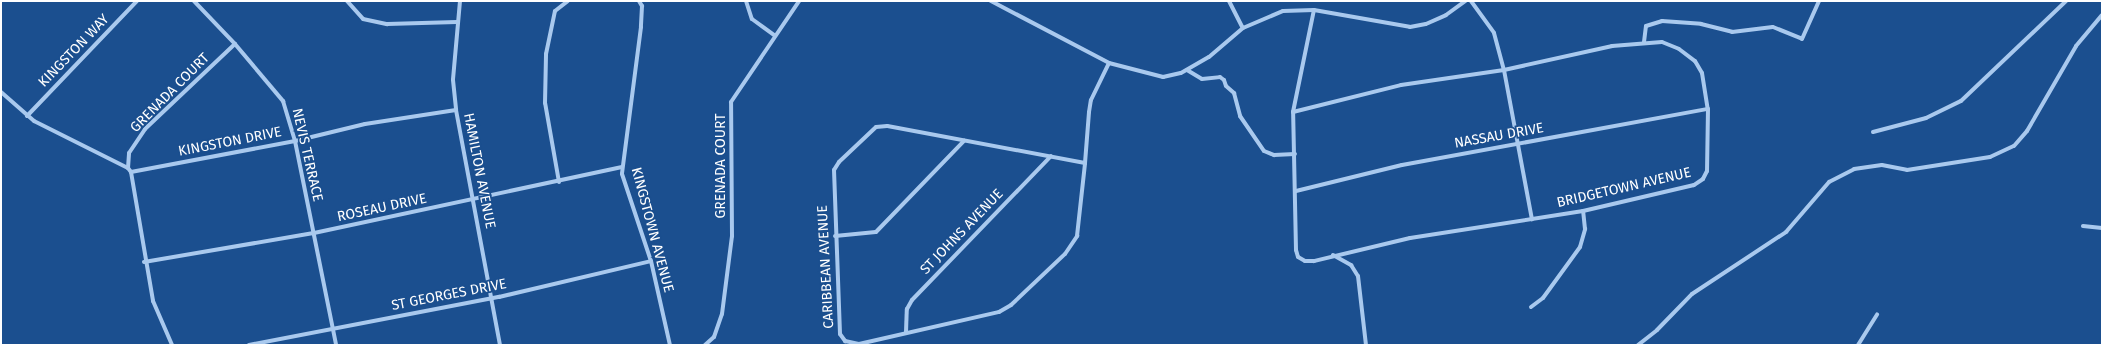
<!DOCTYPE html>
<html>
<head>
<meta charset="utf-8">
<style>
	body { margin:0 }
	#map { position:relative; width:2103px; height:346px; overflow:hidden; background:#1b4f8f; font-family:"Fira Sans",sans-serif }
	div>[style] { position:absolute }
	[style*='--x'] { left:calc(var(--x)*1px); top:calc(var(--y)*1px); width:calc(var(--w)*1px); rotate:calc(var(--a)*1deg) }
	.street>* { height:4px; margin:-2px; padding:0 2px; transform-origin:2px; border-radius:2px; background:#a9c9ee }
	span { translate:-50% -50%; white-space:nowrap; text-align:center; line-height:1.15; -webkit-text-stroke:3.5px #1b4f8f; paint-order:stroke }
	.street-label { font-size:14px; color:#fff }
	.frame { position:absolute; inset:0; border:2px solid #fff; pointer-events:none }
</style>
</head>
<body>
<div id="map">
	<div class="street">
		<i style="--x:194;--y:1;--w:59;--a:46.4"></i>
		<i style="--x:235;--y:44;--w:75;--a:49.9"></i>
		<i style="--x:283;--y:101;--w:42;--a:73.3"></i>
		<i style="--x:295;--y:141;--w:208;--a:78.6"></i>
		<i style="--x:347;--y:1;--w:24;--a:48"></i>
		<i style="--x:363;--y:19;--w:25;--a:12"></i>
		<i style="--x:387;--y:24;--w:70;--a:-1.6"></i>
		<i style="--x:460;--y:1;--w:79;--a:95.1"></i>
		<i style="--x:453;--y:80;--w:30;--a:84"></i>
		<i style="--x:456;--y:110;--w:239;--a:79.4"></i>
		<i style="--x:639;--y:1;--w:6;--a:59"></i>
		<i style="--x:642;--y:6;--w:21;--a:93"></i>
		<i style="--x:641;--y:27;--w:148;--a:97.4"></i>
		<i style="--x:622;--y:174;--w:92;--a:71.6"></i>
		<i style="--x:651;--y:261;--w:86;--a:77.3"></i>
		<i style="--x:746;--y:1;--w:19;--a:72"></i>
		<i style="--x:752;--y:19;--w:27;--a:36"></i>
		<i style="--x:991;--y:1;--w:133;--a:27.7"></i>
		<i style="--x:1109;--y:63;--w:56;--a:14.5"></i>
		<i style="--x:1163;--y:77;--w:18;--a:-13"></i>
		<i style="--x:1181;--y:73;--w:32;--a:-30"></i>
		<i style="--x:1209;--y:57;--w:45;--a:-40.5"></i>
		<i style="--x:1243;--y:28;--w:43;--a:-23"></i>
		<i style="--x:1283;--y:11;--w:31;--a:-2"></i>
		<i style="--x:1314;--y:10;--w:97;--a:10"></i>
		<i style="--x:1410;--y:27;--w:16;--a:-11"></i>
		<i style="--x:1426;--y:24;--w:22;--a:-24"></i>
		<i style="--x:1446;--y:15;--w:24;--a:-36"></i>
		<i style="--x:1229;--y:1;--w:30;--a:63"></i>
		<i style="--x:1471;--y:1;--w:39;--a:54"></i>
		<i style="--x:1494;--y:33;--w:38;--a:75"></i>
		<i style="--x:1504;--y:70;--w:152;--a:79.4"></i>
		<i style="--x:1644;--y:42;--w:16;--a:-83"></i>
		<i style="--x:1646;--y:26;--w:17;--a:-17"></i>
		<i style="--x:1662;--y:21;--w:39;--a:4"></i>
		<i style="--x:1701;--y:24;--w:32;--a:14"></i>
		<i style="--x:1732;--y:32;--w:41;--a:-7"></i>
		<i style="--x:1773;--y:27;--w:31;--a:22"></i>
		<i style="--x:1802;--y:39;--w:42;--a:-65.9"></i>
		<i style="--x:1187;--y:70;--w:17;--a:31"></i>
		<i style="--x:1202;--y:79;--w:18;--a:-6"></i>
		<i style="--x:1220;--y:77;--w:5;--a:37"></i>
		<i style="--x:1224;--y:80;--w:6;--a:72"></i>
		<i style="--x:1226;--y:86;--w:11;--a:41"></i>
		<i style="--x:1234;--y:93;--w:24;--a:75"></i>
		<i style="--x:1240;--y:116;--w:42;--a:55.6"></i>
		<i style="--x:1264;--y:151;--w:11;--a:22"></i>
		<i style="--x:1274;--y:155;--w:21;--a:-3"></i>
		<i style="--x:1;--y:92;--w:44;--a:41.3"></i>
		<i style="--x:34;--y:121;--w:105;--a:26.6"></i>
		<i style="--x:128;--y:168;--w:15;--a:-86"></i>
		<i style="--x:129;--y:153;--w:29;--a:-56"></i>
		<i style="--x:145;--y:129;--w:124;--a:-43.4"></i>
		<i style="--x:1293;--y:112;--w:111;--a:-14"></i>
		<i style="--x:1401;--y:85;--w:104;--a:-8.3"></i>
		<i style="--x:1504;--y:70;--w:111;--a:-12.5"></i>
		<i style="--x:1612;--y:46;--w:50;--a:-4.6"></i>
		<i style="--x:1662;--y:42;--w:18;--a:22"></i>
		<i style="--x:1679;--y:49;--w:20;--a:37"></i>
		<i style="--x:1695;--y:61;--w:14;--a:60"></i>
		<i style="--x:1702;--y:73;--w:36;--a:81"></i>
		<i style="--x:1708;--y:109;--w:62;--a:90.9"></i>
		<i style="--x:1707;--y:171;--w:9;--a:117"></i>
		<i style="--x:1703;--y:179;--w:11;--a:146"></i>
		<i style="--x:1694;--y:185;--w:114;--a:166.8"></i>
		<i style="--x:1583;--y:211;--w:175;--a:171.1"></i>
		<i style="--x:1410;--y:238;--w:99;--a:166.5"></i>
		<i style="--x:1314;--y:261;--w:9;--a:180"></i>
		<i style="--x:1305;--y:261;--w:8;--a:-150"></i>
		<i style="--x:1298;--y:257;--w:7;--a:-106"></i>
		<i style="--x:1296;--y:250;--w:138;--a:-91.2"></i>
		<i style="--x:1293;--y:112;--w:104;--a:-78.4"></i>
		<i style="--x:27;--y:116;--w:159;--a:-46.3"></i>
		<i style="--x:1873;--y:132;--w:55;--a:-14.8"></i>
		<i style="--x:1926;--y:118;--w:39;--a:-26"></i>
		<i style="--x:1961;--y:101;--w:145;--a:-43.6"></i>
		<i style="--x:1085;--y:163;--w:201;--a:-169.4"></i>
		<i style="--x:887;--y:126;--w:11;--a:175"></i>
		<i style="--x:876;--y:127;--w:51;--a:136.6"></i>
		<i style="--x:839;--y:162;--w:9;--a:122"></i>
		<i style="--x:834;--y:170;--w:164;--a:87.9"></i>
		<i style="--x:840;--y:334;--w:9;--a:54"></i>
		<i style="--x:845;--y:341;--w:14;--a:12"></i>
		<i style="--x:859;--y:344;--w:144;--a:-12.9"></i>
		<i style="--x:999;--y:312;--w:14;--a:-30"></i>
		<i style="--x:1011;--y:305;--w:74;--a:-43.4"></i>
		<i style="--x:1065;--y:254;--w:22;--a:-56"></i>
		<i style="--x:1077;--y:236;--w:73;--a:-83.7"></i>
		<i style="--x:1085;--y:163;--w:51;--a:-85.5"></i>
		<i style="--x:1089;--y:112;--w:12;--a:-81"></i>
		<i style="--x:1091;--y:100;--w:41;--a:-64.1"></i>
		<i style="--x:128;--y:168;--w:5;--a:53"></i>
		<i style="--x:131;--y:172;--w:167;--a:-10.7"></i>
		<i style="--x:295;--y:141;--w:72;--a:-13.7"></i>
		<i style="--x:365;--y:124;--w:92;--a:-8.7"></i>
		<i style="--x:131;--y:172;--w:131;--a:80.3"></i>
		<i style="--x:153;--y:301;--w:48;--a:66.6"></i>
		<i style="--x:559;--y:182;--w:80;--a:-100"></i>
		<i style="--x:545;--y:103;--w:49;--a:-88.8"></i>
		<i style="--x:546;--y:54;--w:44;--a:-78.2"></i>
		<i style="--x:555;--y:11;--w:16;--a:-38"></i>
		<i style="--x:1296;--y:191;--w:109;--a:-13.8"></i>
		<i style="--x:1402;--y:165;--w:311;--a:-10.4"></i>
		<i style="--x:2083;--y:226;--w:19;--a:6"></i>
		<i style="--x:835;--y:236;--w:41;--a:-5.6"></i>
		<i style="--x:876;--y:232;--w:127;--a:-46"></i>
		<i style="--x:1333;--y:255;--w:21;--a:29"></i>
		<i style="--x:1351;--y:265;--w:13;--a:58"></i>
		<i style="--x:1358;--y:276;--w:69;--a:83.4"></i>
		<i style="--x:144;--y:262;--w:172;--a:-9.7"></i>
		<i style="--x:314;--y:233;--w:315;--a:-12.1"></i>
		<i style="--x:1531;--y:307;--w:15;--a:-37"></i>
		<i style="--x:1543;--y:298;--w:63;--a:-54"></i>
		<i style="--x:1580;--y:247;--w:19;--a:-74"></i>
		<i style="--x:1585;--y:229;--w:18;--a:-96"></i>
		<i style="--x:906;--y:332;--w:23;--a:-88"></i>
		<i style="--x:907;--y:309;--w:10;--a:-61"></i>
		<i style="--x:912;--y:300;--w:200;--a:-46"></i>
		<i style="--x:249;--y:345;--w:255;--a:-10.9"></i>
		<i style="--x:499;--y:297;--w:156;--a:-13.3"></i>
		<i style="--x:705;--y:345;--w:12;--a:-42"></i>
		<i style="--x:714;--y:337;--w:24;--a:-71"></i>
		<i style="--x:722;--y:314;--w:79;--a:-82.7"></i>
		<i style="--x:732;--y:236;--w:134;--a:-90.4"></i>
		<i style="--x:731;--y:102;--w:122;--a:-56"></i>
		<i style="--x:1638;--y:345;--w:24;--a:-38"></i>
		<i style="--x:1657;--y:330;--w:50;--a:-45.8"></i>
		<i style="--x:1692;--y:294;--w:113;--a:-33.4"></i>
		<i style="--x:1786;--y:232;--w:66;--a:-49.3"></i>
		<i style="--x:1829;--y:182;--w:28;--a:-27"></i>
		<i style="--x:1854;--y:169;--w:28;--a:-8"></i>
		<i style="--x:1882;--y:165;--w:25;--a:11"></i>
		<i style="--x:1907;--y:170;--w:84;--a:-8.9"></i>
		<i style="--x:1990;--y:157;--w:26;--a:-25"></i>
		<i style="--x:2014;--y:146;--w:20;--a:-49"></i>
		<i style="--x:2027;--y:131;--w:98;--a:-60"></i>
		<i style="--x:2076;--y:46;--w:40;--a:-50"></i>
		<i style="--x:1858;--y:345;--w:36;--a:-58"></i>
	</div>
	<div class="street-label">
		<span style="left:74px;top:51px;rotate:-46deg">KINGSTON WAY</span>
		<span style="left:170px;top:93px;rotate:-45deg">GRENADA COURT</span>
		<span style="left:1499px;top:136px;rotate:-10deg">NASSAU DRIVE</span>
		<span style="left:230px;top:142px;rotate:-11deg">KINGSTON DRIVE</span>
		<span style="left:307px;top:155px;rotate:77deg">NEVIS TERRACE</span>
		<span style="left:721px;top:166px;rotate:-90deg">GRENADA COURT</span>
		<span style="left:479px;top:171px;rotate:79deg">HAMILTON AVENUE</span>
		<span style="left:1624px;top:188px;rotate:-13deg">BRIDGETOWN AVENUE</span>
		<span style="left:382px;top:208px;rotate:-12deg">ROSEAU DRIVE</span>
		<span style="left:652px;top:230px;rotate:75deg">KINGSTOWN AVENUE</span>
		<span style="left:962px;top:232px;rotate:-46deg">ST JOHNS AVENUE</span>
		<span style="left:826px;top:267px;rotate:-93deg">CARIBBEAN AVENUE</span>
		<span style="left:449px;top:295px;rotate:-11deg">ST GEORGES DRIVE</span>
	</div>
	<div class="frame"></div>
</div>
</body>
</html>
